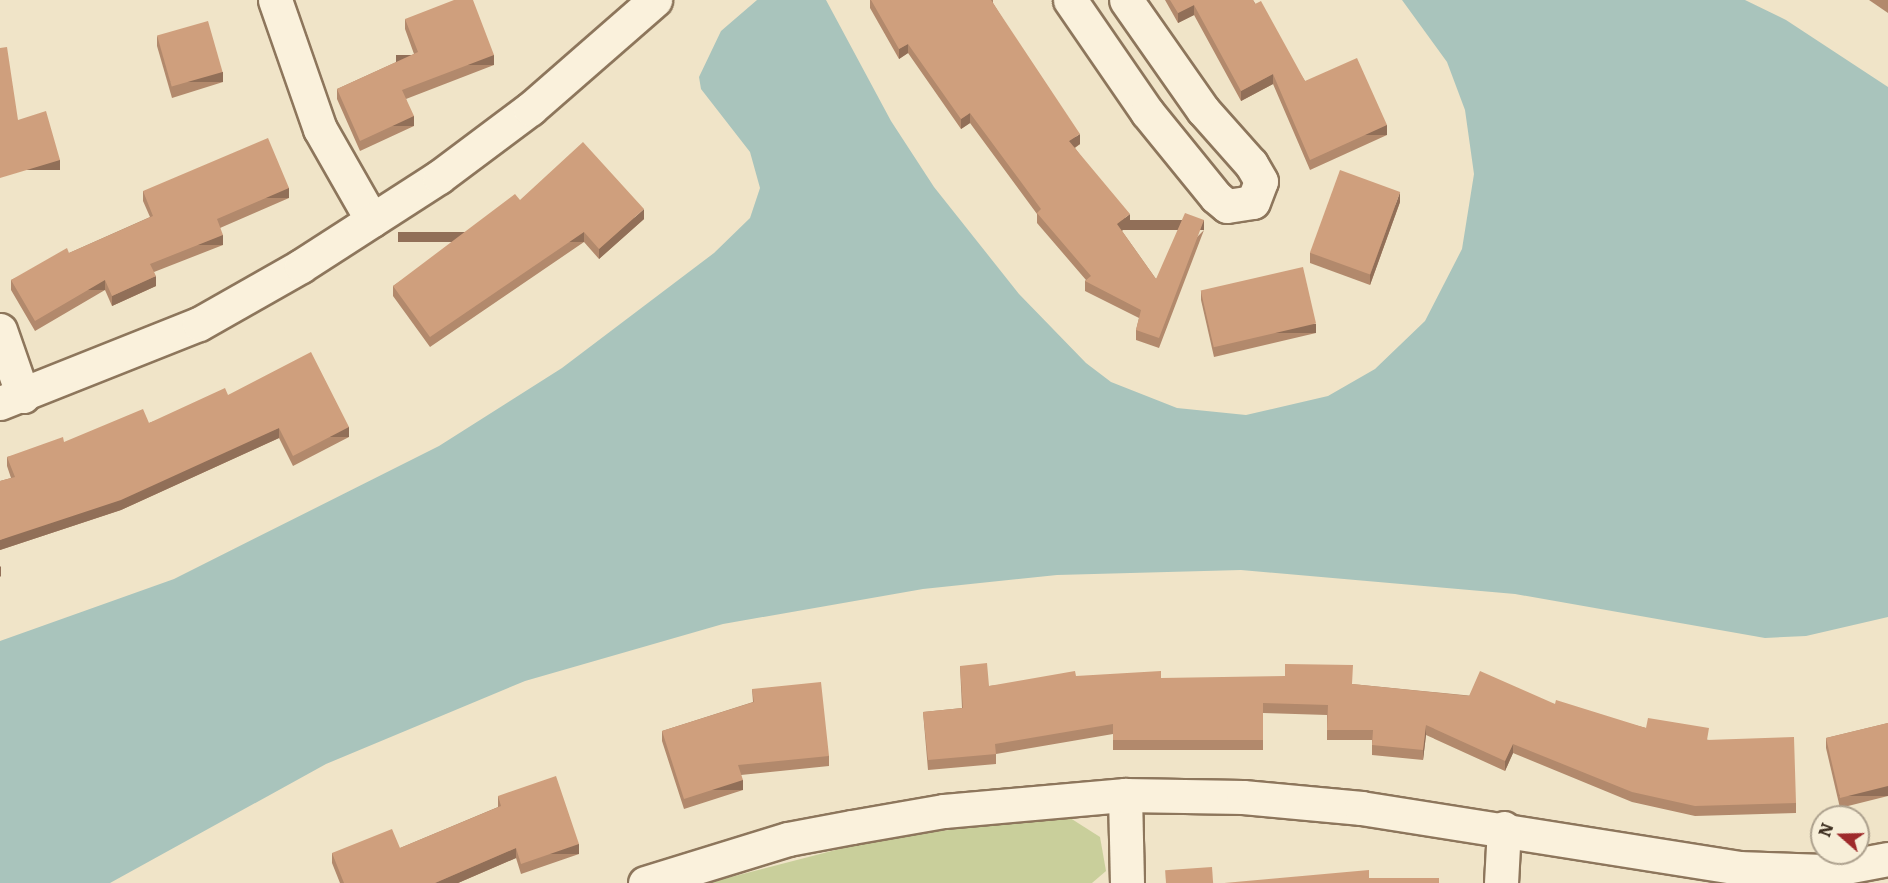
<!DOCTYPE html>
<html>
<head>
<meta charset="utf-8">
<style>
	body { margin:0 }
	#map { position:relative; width:1888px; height:883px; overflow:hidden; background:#f0e4c8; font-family:Literata,serif }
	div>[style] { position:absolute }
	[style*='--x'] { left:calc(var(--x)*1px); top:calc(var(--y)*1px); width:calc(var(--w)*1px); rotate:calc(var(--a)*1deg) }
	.green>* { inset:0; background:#c9cf9b }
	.water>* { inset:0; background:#a9c4bc }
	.roads { filter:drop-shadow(2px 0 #8d765c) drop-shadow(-2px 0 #8d765c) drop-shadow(0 2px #8d765c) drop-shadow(0 -2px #8d765c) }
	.street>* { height:33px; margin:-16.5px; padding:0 16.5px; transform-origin:16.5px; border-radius:16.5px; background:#faf1dc }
	.wall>* { inset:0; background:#b2896c }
	.shaded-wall>* { inset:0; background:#916f58; transform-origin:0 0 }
	.building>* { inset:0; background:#cf9f7d; transform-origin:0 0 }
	span { translate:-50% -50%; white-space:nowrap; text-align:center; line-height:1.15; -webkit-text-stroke:4.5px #f7eed8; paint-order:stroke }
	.north { position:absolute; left:1810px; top:805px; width:60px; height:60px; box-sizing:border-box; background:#f7eed8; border:2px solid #ada18e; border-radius:50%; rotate:290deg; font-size:16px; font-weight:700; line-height:24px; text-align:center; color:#3d2e20 }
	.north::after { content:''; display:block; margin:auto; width:21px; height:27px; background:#9e2a2b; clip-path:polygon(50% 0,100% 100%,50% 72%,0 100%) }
</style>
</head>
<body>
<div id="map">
	<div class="green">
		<i style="clip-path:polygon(1067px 816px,1100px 837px,1106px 871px,1092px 883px,708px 883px,882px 838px)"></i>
	</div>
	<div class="water">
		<i style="clip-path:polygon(757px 0,826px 0,891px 121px,934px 187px,1019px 294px,1086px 363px,1111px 382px,1177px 408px,1246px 415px,1328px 396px,1375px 369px,1425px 321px,1462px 249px,1474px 174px,1465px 110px,1447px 62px,1402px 0,1745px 0,1786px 20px,1888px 87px,1888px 617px,1806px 636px,1765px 638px,1515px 594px,1241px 570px,1057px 575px,923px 589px,723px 624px,525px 681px,326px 764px,110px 883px,0 883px,0 641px,174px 579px,439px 446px,562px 368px,714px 253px,750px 218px,760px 188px,750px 152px,701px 89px,699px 77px,721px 31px)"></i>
	</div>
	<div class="roads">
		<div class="street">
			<i style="--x:275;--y:0;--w:137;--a:70.8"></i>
			<i style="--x:320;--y:129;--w:105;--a:60.3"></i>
			<i style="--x:1070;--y:0;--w:136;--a:55.5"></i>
			<i style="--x:1147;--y:112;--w:109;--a:50.9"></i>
			<i style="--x:1216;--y:197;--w:14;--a:39"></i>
			<i style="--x:1227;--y:206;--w:26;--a:-9"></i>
			<i style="--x:1253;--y:202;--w:22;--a:-69"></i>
			<i style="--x:1261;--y:181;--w:20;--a:-120"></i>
			<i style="--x:1251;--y:164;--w:72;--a:-131.6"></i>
			<i style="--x:1203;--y:110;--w:134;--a:-125"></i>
			<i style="--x:0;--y:330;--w:70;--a:70.8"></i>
			<i style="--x:0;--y:403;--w:214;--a:-21.7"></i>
			<i style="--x:199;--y:324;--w:117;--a:-29.6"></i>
			<i style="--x:301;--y:266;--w:164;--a:-32.8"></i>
			<i style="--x:439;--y:177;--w:114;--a:-36.8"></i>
			<i style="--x:530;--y:109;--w:166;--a:-41.1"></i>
			<i style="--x:1125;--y:795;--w:88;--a:88.7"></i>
			<i style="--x:645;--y:883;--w:150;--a:-17.1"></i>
			<i style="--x:788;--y:839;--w:65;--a:-10.6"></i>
			<i style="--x:852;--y:827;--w:93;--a:-9.9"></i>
			<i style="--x:944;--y:811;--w:182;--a:-5.1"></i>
			<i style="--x:1125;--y:795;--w:118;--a:1"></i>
			<i style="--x:1243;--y:797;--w:119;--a:5.3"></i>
			<i style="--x:1361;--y:808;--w:382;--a:9"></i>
			<i style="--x:1738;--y:868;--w:86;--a:2"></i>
			<i style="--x:1824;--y:871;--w:65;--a:-10.6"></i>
			<i style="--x:1501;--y:883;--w:55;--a:-86.9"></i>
		</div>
	</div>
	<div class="wall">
		<i style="clip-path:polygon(870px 0,993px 0,993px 3px,1080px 144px,1075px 148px,1130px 224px,1122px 231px,1156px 279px,1204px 230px,1159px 348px,1136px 340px,1136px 330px,1139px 318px,1085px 291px,1085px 281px,1086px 280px,1037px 223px,1037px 214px,970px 123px,961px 129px,908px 53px,899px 59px,870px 8px)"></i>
		<i style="clip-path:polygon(1165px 0,1253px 0,1305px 81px,1387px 135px,1310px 170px,1273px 84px,1241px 101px,1194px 15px,1178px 23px)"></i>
		<i style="clip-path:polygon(1869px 0,1888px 0,1888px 13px)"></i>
		<i style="clip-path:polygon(405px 19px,494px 65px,406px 99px,414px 126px,360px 151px,337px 99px,337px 89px,414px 54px,405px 29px)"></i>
		<i style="clip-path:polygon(157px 36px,223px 82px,172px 98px,157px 46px)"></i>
		<i style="clip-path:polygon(143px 191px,289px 198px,220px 228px,223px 245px,154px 272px,156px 286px,112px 306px,105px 290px,35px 331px,11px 290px,11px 280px,69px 253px,150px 217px,143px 201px)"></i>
		<i style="clip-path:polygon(520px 200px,644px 219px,599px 259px,584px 242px,430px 347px,393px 296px,393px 286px)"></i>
		<i style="clip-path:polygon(1400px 202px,1370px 285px,1310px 263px,1310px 253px)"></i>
		<i style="clip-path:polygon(1201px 291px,1316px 333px,1214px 357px,1201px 300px)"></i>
		<i style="clip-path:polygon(228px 395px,349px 437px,293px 466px,279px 438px,121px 510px,0 550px,0 481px,11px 478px,7px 466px,7px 457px,149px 423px)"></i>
		<i style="clip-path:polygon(960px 666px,989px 686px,1076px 676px,1352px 684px,1555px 704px,1646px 728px,1709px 740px,1796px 803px,1796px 813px,1695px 816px,1632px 802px,1513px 753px,1505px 771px,1426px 735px,1423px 760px,1372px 755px,1372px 740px,1327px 740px,1327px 715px,1263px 713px,1263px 750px,1113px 750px,1113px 734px,996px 754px,996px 764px,928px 770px,923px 712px,962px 708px)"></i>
		<i style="clip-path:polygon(752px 689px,829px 756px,829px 766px,741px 775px,743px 790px,684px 809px,662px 741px,662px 731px,753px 702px)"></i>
		<i style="clip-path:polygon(1888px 723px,1888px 796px,1840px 808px,1826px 748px,1826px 738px)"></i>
		<i style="clip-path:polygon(498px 796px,579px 854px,521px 874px,516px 858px,458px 883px,340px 883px,332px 863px,332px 853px,400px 848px,498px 807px)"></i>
	</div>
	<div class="shaded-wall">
		<i style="clip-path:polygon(1194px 5px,1194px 15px,1178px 23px,1178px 13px)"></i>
		<i style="clip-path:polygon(908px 44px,908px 53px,899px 59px,899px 49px)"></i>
		<i style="left:494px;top:55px;width:10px;height:98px;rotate:90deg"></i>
		<i style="left:223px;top:72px;width:10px;height:53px;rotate:90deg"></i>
		<i style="clip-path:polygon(1273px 74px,1273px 84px,1241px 101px,1241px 91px)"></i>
		<i style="clip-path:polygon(970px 113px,970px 123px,961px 129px,961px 119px)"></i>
		<i style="left:414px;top:116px;width:10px;height:60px;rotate:90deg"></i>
		<i style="left:1387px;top:125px;width:10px;height:85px;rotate:90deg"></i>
		<i style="clip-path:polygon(1080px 134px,1080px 144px,1069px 151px,1069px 141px)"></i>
		<i style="left:60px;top:160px;width:10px;height:63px;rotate:90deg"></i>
		<i style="left:289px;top:188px;width:10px;height:78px;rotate:90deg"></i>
		<i style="clip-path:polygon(1400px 192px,1400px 202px,1370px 285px,1370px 275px)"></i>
		<i style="clip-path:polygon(644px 209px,644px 219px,599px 259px,599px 249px)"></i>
		<i style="clip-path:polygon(1130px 214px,1130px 224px,1117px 234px,1117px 224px)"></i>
		<i style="left:1204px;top:220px;width:10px;height:126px;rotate:90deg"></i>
		<i style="left:584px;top:232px;width:10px;height:186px;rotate:90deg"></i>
		<i style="left:223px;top:235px;width:10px;height:79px;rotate:90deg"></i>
		<i style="clip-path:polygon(156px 276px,156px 286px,112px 306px,112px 296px)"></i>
		<i style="left:105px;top:280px;width:10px;height:81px;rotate:90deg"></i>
		<i style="left:1316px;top:324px;width:9px;height:105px;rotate:90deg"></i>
		<i style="left:349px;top:427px;width:10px;height:63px;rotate:90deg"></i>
		<i style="clip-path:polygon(279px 428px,279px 438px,121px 510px,0 550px,0 540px)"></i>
		<i style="clip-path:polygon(1px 566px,1px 576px,0 577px,0 567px)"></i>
		<i style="clip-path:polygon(1426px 725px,1426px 735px,1423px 760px,1423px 750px)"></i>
		<i style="clip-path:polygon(1513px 744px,1513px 753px,1505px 771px,1505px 761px)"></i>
		<i style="left:743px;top:780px;width:10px;height:62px;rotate:90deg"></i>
		<i style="left:1888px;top:786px;width:10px;height:49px;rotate:90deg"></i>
		<i style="left:579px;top:844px;width:10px;height:61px;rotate:90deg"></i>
		<i style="clip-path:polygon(516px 848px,516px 858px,458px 883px,435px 883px)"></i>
	</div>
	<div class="building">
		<i style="clip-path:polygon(454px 0,473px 0,494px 55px,402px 90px,414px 116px,360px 141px,337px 89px,418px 52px,405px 19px)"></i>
		<i style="clip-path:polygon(871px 0,991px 0,1080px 134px,1069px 141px,1130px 214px,1117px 224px,1156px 279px,1185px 213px,1204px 220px,1159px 338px,1136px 330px,1141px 310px,1085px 281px,1091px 276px,1037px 213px,1041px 209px,970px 113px,961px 119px,908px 44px,899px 49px)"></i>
		<i style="clip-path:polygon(1170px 0,1253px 0,1255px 4px,1261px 1px,1305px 81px,1357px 58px,1387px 125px,1310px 160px,1273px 74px,1241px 91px,1194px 5px,1178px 13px)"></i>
		<i style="left:208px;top:21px;width:53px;height:53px;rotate:74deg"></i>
		<i style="clip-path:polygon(7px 47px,18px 120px,46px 111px,60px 160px,0 178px,0 48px)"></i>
		<i style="clip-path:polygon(268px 138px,289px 188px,217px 219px,223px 235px,150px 264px,156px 276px,112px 296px,105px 280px,35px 321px,11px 280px,67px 248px,69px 253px,153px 216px,143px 191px)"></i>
		<i style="clip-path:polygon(583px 142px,644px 209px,599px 249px,584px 232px,430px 337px,393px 286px,515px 194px,520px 200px)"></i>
		<i style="left:1340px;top:170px;width:64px;height:88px;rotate:20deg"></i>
		<i style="left:1303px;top:267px;width:58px;height:105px;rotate:77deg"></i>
		<i style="clip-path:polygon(311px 352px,349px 427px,293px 456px,279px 428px,121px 500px,0 540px,0 481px,15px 477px,7px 457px,63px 437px,64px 442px,143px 409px,149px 423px,225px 388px,228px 395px)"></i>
		<i style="clip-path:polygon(987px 663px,989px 686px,1075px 671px,1076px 676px,1161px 671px,1161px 678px,1285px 676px,1285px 664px,1353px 665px,1352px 684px,1469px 696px,1480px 671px,1555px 704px,1556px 700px,1646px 728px,1648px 718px,1709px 728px,1707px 740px,1794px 737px,1796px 803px,1695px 806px,1632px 792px,1513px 744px,1505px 761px,1426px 725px,1423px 750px,1372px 745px,1373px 730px,1327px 730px,1328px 705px,1263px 703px,1263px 740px,1113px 740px,1113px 724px,995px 744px,996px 754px,928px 760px,923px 712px,963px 708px,960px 666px)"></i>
		<i style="clip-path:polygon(821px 682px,829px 756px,738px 765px,743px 780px,684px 799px,662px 731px,754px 702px,752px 689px)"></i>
		<i style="clip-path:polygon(1888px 723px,1888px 786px,1840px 798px,1826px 738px)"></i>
		<i style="clip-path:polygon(556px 776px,579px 844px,521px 864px,516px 848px,435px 883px,344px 883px,332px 853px,392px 829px,400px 848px,501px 806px,498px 796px)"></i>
		<i style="left:1212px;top:867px;width:16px;height:47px;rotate:86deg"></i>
		<i style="clip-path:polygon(1369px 870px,1369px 878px,1439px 878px,1439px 883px,1224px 883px)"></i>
	</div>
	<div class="north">N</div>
</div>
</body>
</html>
